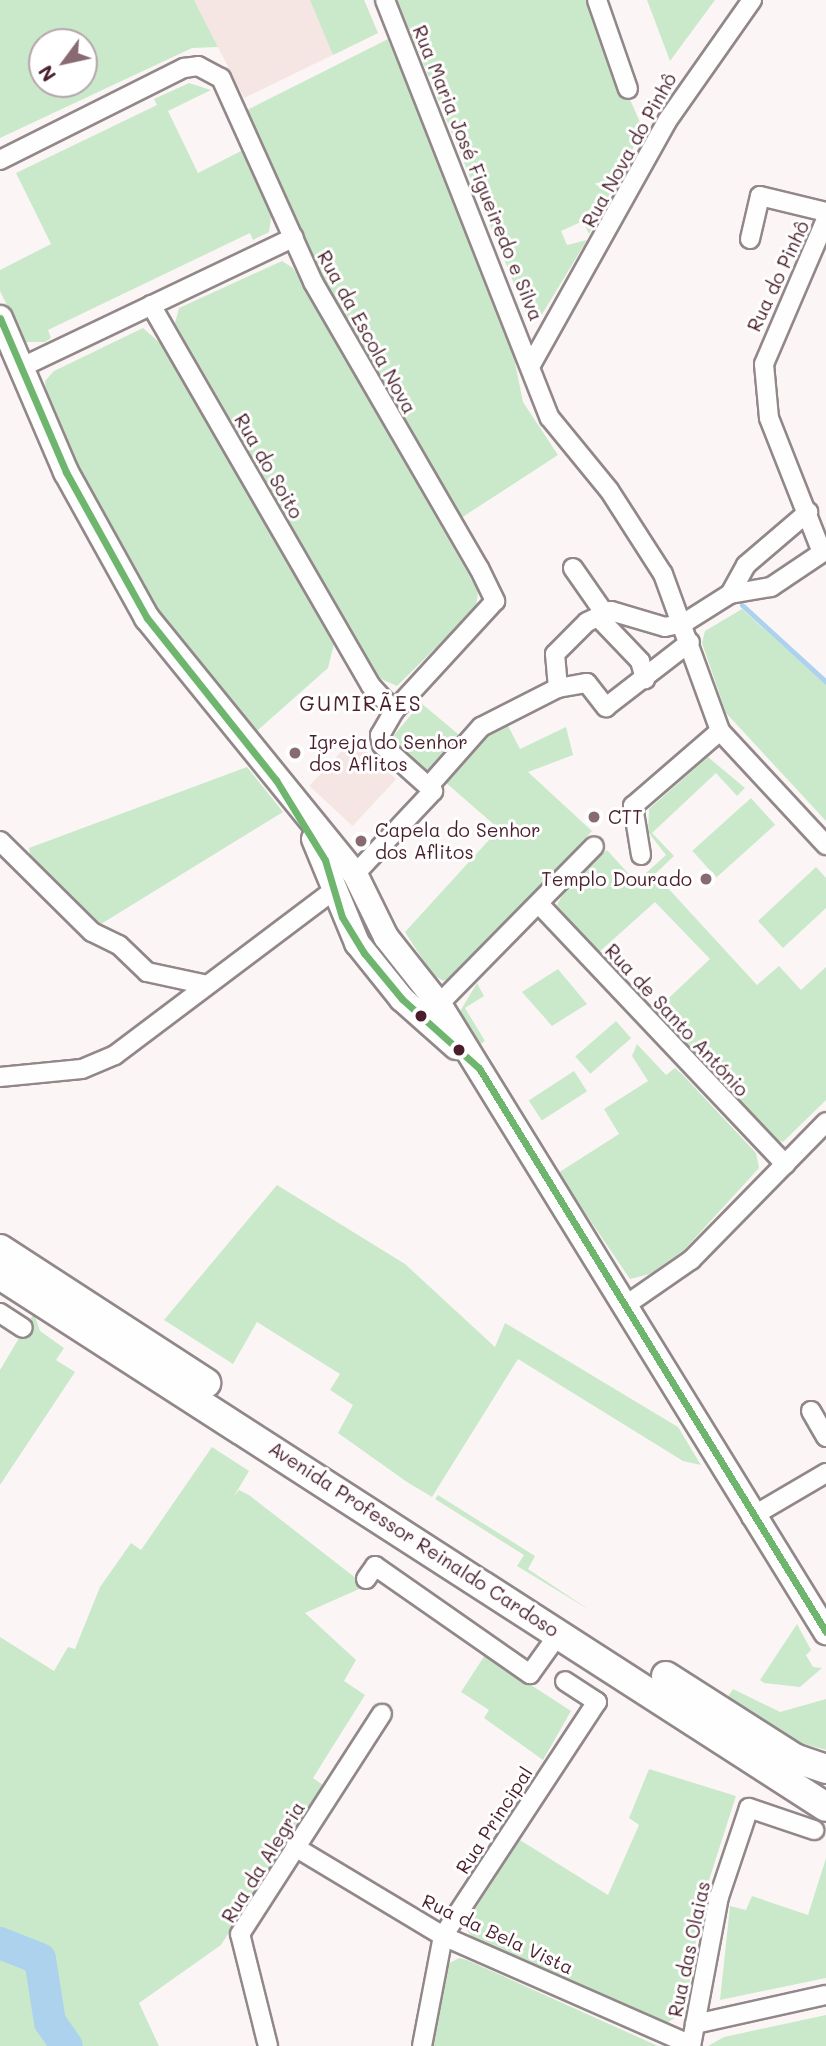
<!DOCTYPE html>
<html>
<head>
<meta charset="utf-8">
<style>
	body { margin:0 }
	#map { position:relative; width:826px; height:2046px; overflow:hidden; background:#fbf6f5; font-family:Mali,sans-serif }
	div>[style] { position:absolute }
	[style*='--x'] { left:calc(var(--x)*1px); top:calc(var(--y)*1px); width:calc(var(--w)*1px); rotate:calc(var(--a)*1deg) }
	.built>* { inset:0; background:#f5e6e3; transform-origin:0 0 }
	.green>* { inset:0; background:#cae9ca; transform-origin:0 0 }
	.stream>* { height:5px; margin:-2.5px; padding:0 2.5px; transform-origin:2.5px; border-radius:2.5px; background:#add2ed }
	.river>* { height:32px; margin:-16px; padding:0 16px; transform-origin:16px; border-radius:16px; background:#add2ed }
	.roads { filter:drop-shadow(2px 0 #928789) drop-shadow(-2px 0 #928789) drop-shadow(0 2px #928789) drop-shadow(0 -2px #928789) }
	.street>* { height:18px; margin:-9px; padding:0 9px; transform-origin:9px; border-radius:9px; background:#fefefe }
	.secondary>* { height:24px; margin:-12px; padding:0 12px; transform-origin:12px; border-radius:12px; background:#fefefe }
	.primary>* { height:28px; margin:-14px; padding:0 14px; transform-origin:14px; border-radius:14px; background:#fefefe }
	.bus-1>* { height:7px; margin:-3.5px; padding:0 3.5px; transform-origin:3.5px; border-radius:3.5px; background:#6eb56e }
	.dots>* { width:19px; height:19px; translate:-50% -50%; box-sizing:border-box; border:4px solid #fff; border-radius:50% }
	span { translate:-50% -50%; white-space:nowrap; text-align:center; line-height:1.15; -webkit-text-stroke:6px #fff; paint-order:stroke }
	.street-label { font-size:19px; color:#4a1f2b }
	.poi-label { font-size:19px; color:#4a1f2b }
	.left { translate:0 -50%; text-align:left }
	.right { translate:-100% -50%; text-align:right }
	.neighbourhood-label { font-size:21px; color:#4a1f2b; letter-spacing:2px }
	.north { position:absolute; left:28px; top:28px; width:70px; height:70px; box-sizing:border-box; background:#fff; border:2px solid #b7a5aa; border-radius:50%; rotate:237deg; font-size:19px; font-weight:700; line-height:28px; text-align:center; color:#4a1f2b }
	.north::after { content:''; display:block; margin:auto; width:24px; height:32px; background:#886a72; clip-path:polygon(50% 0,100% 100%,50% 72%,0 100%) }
</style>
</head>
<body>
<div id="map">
	<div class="built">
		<i style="clip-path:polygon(194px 0,364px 0,378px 33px,244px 98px)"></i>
		<i style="left:353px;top:739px;width:59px;height:64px;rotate:43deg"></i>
	</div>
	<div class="green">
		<i style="clip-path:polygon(evenodd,0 0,194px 0,218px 47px,192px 48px,0 138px,0 0,42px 42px,84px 42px,84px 84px,42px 84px,42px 42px)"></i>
		<i style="clip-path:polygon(310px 0,364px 0,378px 33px,333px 55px)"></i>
		<i style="clip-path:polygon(397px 0,586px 0,643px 129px,589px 234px,583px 221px,561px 231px,567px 245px,587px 240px,541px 316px,527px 315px)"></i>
		<i style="clip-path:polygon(647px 0,715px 0,670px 61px)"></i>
		<i style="clip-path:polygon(388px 39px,510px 338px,523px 402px,558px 455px,461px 518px,314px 266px,247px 110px)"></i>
		<i style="clip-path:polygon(189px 83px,211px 90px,168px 111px,198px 173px,243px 150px,272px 212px,269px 232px,253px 240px,250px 233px,48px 330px,51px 338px,45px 342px,25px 342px,0 291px,0 270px,51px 244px,16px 173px,157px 105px,154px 99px)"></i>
		<i style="clip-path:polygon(282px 261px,293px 268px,478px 591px,476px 608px,397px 686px,379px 678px,175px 323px,179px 308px)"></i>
		<i style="clip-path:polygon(143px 328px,161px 344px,334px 644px,328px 668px,250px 737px,174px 642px,74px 465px,46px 393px,45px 381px,54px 371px)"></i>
		<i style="clip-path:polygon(742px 609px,826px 685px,826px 821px,726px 713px,702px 643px,705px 631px)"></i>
		<i style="left:421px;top:703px;width:55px;height:49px;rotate:40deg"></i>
		<i style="clip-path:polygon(506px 722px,520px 749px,566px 727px,573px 755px,528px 772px,592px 831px,456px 977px,443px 981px,432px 974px,405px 932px,499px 829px,444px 781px,482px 737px)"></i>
		<i style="clip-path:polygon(708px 757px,745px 788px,737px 796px,716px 773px,652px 833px,674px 856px,655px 874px,757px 985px,779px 966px,801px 990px,826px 967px,826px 1100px,783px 1142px,772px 1139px,653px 1013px,710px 959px,655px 902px,598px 953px,557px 905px,567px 886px,607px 850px,636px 882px,666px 855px,648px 832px,649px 809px)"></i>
		<i style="clip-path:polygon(247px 767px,283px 812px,101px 924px,31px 858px,29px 848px)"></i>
		<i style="left:751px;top:798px;width:36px;height:79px;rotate:48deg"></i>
		<i style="clip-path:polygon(816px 867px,826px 878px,826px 908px,783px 948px,758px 921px)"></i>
		<i style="clip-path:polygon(558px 969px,587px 1004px,552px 1026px,522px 992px)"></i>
		<i style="clip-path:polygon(477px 983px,484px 996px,465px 1008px,485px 1041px,478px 1046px,459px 1013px)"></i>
		<i style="left:616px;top:1021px;width:23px;height:54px;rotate:49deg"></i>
		<i style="clip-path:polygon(637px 1044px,666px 1075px,675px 1068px,682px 1074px,756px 1153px,759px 1168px,684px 1250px,650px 1274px,630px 1279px,558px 1173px,619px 1134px,604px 1109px,648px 1081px,632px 1056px)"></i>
		<i style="left:574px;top:1071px;width:24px;height:54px;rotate:57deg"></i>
		<i style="clip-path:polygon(277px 1185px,405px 1264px,495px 1347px,505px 1323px,678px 1427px,701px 1465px,683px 1461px,518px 1359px,432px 1497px,407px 1482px,338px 1433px,353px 1405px,330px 1390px,340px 1374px,257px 1322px,233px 1364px,164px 1320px)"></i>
		<i style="clip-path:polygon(34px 1313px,40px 1331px,64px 1348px,56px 1360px,75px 1372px,0 1485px,0 1370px)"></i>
		<i style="clip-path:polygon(212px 1447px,249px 1471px,234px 1496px,239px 1490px,249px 1495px,366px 1586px,305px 1613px,356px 1660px,344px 1681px,365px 1695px,313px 1778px,323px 1785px,221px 1945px,139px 2003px,159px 2046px,0 2046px,0 1637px,54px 1671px,68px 1647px,75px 1649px,100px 1587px,131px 1543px,141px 1550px)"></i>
		<i style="clip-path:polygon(438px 1495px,535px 1556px,528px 1569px,591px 1611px,517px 1566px,524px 1555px,435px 1499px)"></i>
		<i style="clip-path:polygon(797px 1624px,811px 1650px,806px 1655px,813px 1667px,822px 1668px,800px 1687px,764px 1683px,760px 1680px)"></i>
		<i style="clip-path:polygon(485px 1655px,571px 1711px,543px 1760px,484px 1718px,489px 1710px,461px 1692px)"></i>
		<i style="clip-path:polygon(733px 1689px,780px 1712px,826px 1699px,826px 1750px,801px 1743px,727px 1698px)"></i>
		<i style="clip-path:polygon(649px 1769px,736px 1796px,702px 1902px,685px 2012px,665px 2024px,472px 1937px,464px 1926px,520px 1840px,608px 1895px,639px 1825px,629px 1818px)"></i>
		<i style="clip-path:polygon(826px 1858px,826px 1978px,720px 2000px,730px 1906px,746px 1910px,752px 1896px,808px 1915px)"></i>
		<i style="clip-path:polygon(459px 1958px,467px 1960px,658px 2046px,432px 2046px,448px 1964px)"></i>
		<i style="clip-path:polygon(826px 2015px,826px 2046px,708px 2046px,724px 2037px)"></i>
	</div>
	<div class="stream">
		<i style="--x:742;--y:605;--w:114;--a:42.5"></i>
	</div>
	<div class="river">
		<i style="--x:0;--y:1943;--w:43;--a:21.8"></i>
		<i style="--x:40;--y:1959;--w:64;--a:81"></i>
		<i style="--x:50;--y:2022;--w:29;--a:55"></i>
	</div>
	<div class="roads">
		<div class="street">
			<i style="--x:385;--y:0;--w:449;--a:68.5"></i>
			<i style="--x:550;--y:418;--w:93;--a:50.7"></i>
			<i style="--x:609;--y:490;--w:100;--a:57.3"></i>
			<i style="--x:663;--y:574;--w:167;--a:70"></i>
			<i style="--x:720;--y:731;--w:156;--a:47.1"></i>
			<i style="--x:597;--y:0;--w:94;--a:70.8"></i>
			<i style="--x:0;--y:160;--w:206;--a:-26.6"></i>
			<i style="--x:184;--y:68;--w:14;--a:-8"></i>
			<i style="--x:198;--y:66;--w:26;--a:28"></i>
			<i style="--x:221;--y:78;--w:224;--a:65.7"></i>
			<i style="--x:313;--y:282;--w:331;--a:59.9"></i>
			<i style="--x:479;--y:568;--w:37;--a:64"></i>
			<i style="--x:495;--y:601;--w:149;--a:132.6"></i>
			<i style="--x:394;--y:711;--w:28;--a:120"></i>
			<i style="--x:380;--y:735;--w:10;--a:79"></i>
			<i style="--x:382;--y:745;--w:69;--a:42"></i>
			<i style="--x:433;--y:791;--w:114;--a:133.2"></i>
			<i style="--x:750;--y:239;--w:44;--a:-76.9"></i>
			<i style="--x:760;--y:196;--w:68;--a:13.6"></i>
			<i style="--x:151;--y:305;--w:440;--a:60"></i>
			<i style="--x:371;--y:686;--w:34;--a:47"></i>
			<i style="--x:532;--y:363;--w:277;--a:-60.8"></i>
			<i style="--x:667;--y:121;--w:148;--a:-54.9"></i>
			<i style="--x:22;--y:367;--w:301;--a:-25.5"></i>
			<i style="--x:821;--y:550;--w:142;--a:-111.5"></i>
			<i style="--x:769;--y:418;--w:54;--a:-95.3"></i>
			<i style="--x:764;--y:364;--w:158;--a:-66.8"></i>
			<i style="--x:573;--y:568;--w:56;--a:55.2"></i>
			<i style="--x:730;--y:594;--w:33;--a:-61"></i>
			<i style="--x:746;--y:565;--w:82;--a:-40.5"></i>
			<i style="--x:598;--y:617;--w:61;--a:46.3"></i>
			<i style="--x:640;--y:661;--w:19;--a:74"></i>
			<i style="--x:558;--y:688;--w:29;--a:-10"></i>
			<i style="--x:587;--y:683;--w:31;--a:52"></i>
			<i style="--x:606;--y:707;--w:106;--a:-37.7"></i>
			<i style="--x:428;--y:787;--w:80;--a:-48.5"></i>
			<i style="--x:481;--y:727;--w:86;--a:-26.9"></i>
			<i style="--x:558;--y:688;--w:34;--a:-95"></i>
			<i style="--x:555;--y:654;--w:45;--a:-45"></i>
			<i style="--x:587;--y:622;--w:26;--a:-25"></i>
			<i style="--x:611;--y:611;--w:56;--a:16.5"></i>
			<i style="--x:665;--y:627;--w:19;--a:-12"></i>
			<i style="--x:684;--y:623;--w:54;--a:-32.2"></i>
			<i style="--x:730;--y:594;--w:42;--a:-9.7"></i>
			<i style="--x:771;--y:587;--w:66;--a:-33.9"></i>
			<i style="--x:0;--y:841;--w:129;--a:44.7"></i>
			<i style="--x:92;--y:932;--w:30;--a:26"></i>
			<i style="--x:119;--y:945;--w:39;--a:44"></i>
			<i style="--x:147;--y:972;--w:61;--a:12.2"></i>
			<i style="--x:641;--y:855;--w:50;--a:-99.3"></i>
			<i style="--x:633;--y:806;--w:115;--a:-40.8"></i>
			<i style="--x:540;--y:905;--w:357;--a:46.6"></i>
			<i style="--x:439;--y:1004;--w:221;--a:-45.5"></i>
			<i style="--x:0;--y:1077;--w:82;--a:-5.6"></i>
			<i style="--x:82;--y:1069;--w:36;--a:-23"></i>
			<i style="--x:115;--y:1055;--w:276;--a:-37"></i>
			<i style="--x:623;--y:1307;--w:83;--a:-34.7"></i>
			<i style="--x:691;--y:1260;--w:193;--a:-45.6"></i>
			<i style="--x:0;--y:1313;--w:27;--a:33"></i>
			<i style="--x:811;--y:1411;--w:30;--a:60"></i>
			<i style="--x:751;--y:1517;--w:87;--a:-30.4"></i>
			<i style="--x:366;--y:1579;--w:16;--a:-55"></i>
			<i style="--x:375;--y:1566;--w:189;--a:34.9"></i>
			<i style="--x:530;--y:1674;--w:52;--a:-54.5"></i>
			<i style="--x:295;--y:1847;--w:173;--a:31"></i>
			<i style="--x:443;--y:1936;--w:271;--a:23.7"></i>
			<i style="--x:695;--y:2024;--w:134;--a:-12.5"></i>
			<i style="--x:268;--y:2046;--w:115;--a:-104"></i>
			<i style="--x:240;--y:1934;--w:262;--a:-57.2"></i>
			<i style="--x:422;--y:2046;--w:112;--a:-79.2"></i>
			<i style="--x:443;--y:1936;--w:280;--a:-56.7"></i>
			<i style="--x:597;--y:1702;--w:38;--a:-147"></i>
			<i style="--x:691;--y:2046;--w:152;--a:-79.4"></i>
			<i style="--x:719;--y:1897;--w:94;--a:-71.4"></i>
			<i style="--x:749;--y:1808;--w:69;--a:18.7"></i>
		</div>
		<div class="secondary">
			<i style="--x:0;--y:318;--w:168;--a:66.8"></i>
			<i style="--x:66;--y:472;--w:167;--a:61"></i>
			<i style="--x:147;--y:618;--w:330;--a:50.9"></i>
			<i style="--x:355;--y:874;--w:70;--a:63.8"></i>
			<i style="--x:386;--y:937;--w:85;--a:51.7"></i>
			<i style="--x:439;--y:1004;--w:738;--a:58.36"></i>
			<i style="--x:314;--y:839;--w:113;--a:67.5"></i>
			<i style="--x:357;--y:943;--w:72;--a:51.2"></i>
			<i style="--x:402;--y:999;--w:72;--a:41.6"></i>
		</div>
		<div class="primary">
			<i style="--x:0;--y:1249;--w:246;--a:33"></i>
			<i style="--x:0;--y:1275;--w:982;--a:32.78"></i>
			<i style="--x:666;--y:1676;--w:152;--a:32.6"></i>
			<i style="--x:794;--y:1758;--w:34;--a:19"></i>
		</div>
	</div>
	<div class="bus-1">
		<i style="--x:0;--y:318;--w:168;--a:66.8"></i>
		<i style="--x:66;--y:472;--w:167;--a:61"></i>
		<i style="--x:147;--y:618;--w:207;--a:51.5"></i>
		<i style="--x:276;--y:780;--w:94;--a:58.5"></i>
		<i style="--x:325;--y:860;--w:59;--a:73.4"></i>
		<i style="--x:342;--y:917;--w:42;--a:58.6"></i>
		<i style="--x:364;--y:953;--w:60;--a:50.4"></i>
		<i style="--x:402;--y:999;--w:103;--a:41.9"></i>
		<i style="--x:479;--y:1068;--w:662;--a:58.4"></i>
	</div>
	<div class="dots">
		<i style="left:295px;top:753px;background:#886a72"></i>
		<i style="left:594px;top:817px;background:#886a72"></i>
		<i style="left:361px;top:841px;background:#886a72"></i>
		<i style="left:706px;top:879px;background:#886a72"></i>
		<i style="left:421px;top:1016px;background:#4a1f2b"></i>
		<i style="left:459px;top:1050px;background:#4a1f2b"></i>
	</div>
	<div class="street-label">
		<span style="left:629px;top:150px;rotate:-61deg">Rua Nova do Pinhô</span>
		<span style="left:478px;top:173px;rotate:68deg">Rua Maria José Figueiredo e Silva</span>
		<span style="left:778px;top:276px;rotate:-65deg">Rua do Pinhô</span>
		<span style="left:367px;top:332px;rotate:61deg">Rua da Escola Nova</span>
		<span style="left:269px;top:466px;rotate:60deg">Rua do Soito</span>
		<span style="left:677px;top:1020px;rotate:47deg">Rua de Santo António</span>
		<span style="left:414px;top:1539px;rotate:33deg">Avenida Professor Reinaldo Cardoso</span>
		<span style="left:494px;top:1820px;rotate:-57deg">Rua Principal</span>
		<span style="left:263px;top:1862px;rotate:-58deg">Rua da Alegria</span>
		<span style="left:498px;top:1934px;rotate:25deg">Rua da Bela Vista</span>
		<span style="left:689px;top:1949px;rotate:-78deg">Rua das Olaias</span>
	</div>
	<div class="poi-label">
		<span class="left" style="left:309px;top:753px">Igreja do Senhor<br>dos Aflitos</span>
		<span class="left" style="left:608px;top:817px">CTT</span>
		<span class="left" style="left:375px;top:841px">Capela do Senhor<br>dos Aflitos</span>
		<span class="right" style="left:692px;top:879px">Templo Dourado</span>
	</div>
	<div class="neighbourhood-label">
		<span style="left:361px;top:703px">GUMIRÃES</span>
	</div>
	<div class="north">N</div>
</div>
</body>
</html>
